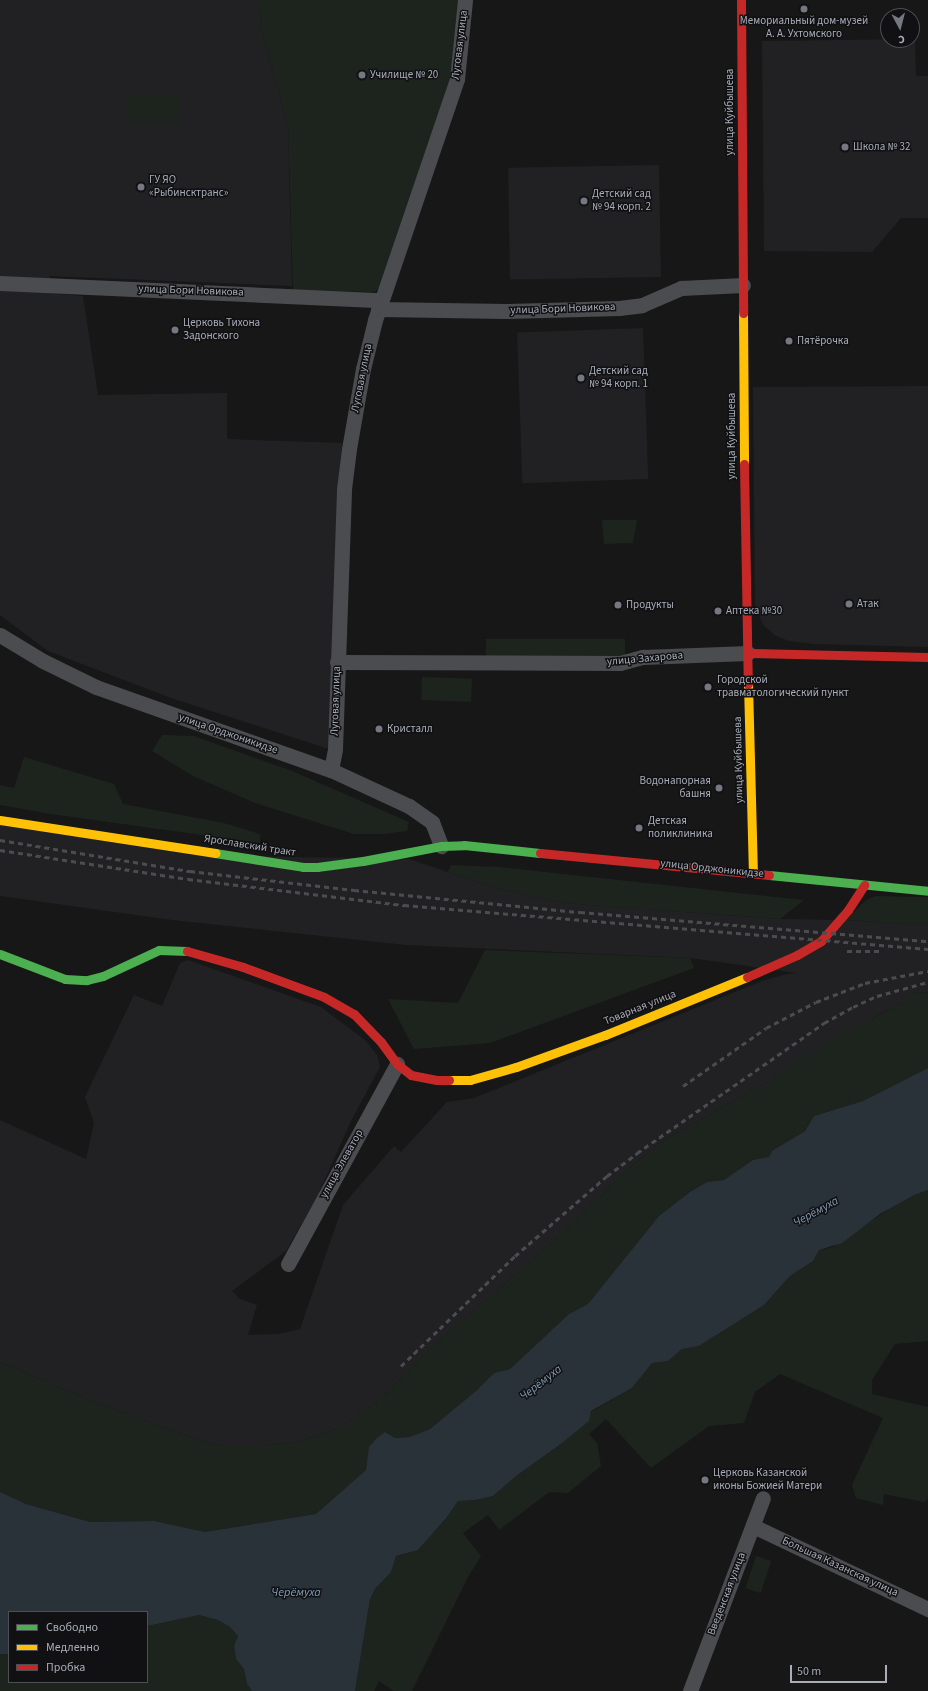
<!DOCTYPE html>
<html>
<head>
<meta charset="utf-8">
<style>
	body { margin:0 }
	#map { position:relative; width:928px; height:1691px; overflow:hidden; background:#171717; font-family:"Source Sans 3",sans-serif }
	div>[style] { position:absolute }
	[style*='--x'] { left:calc(var(--x)*1px); top:calc(var(--y)*1px); width:calc(var(--w)*1px); rotate:calc(var(--a)*1deg) }
	.built>* { inset:0; background:#212123; transform-origin:0 0 }
	.green>* { inset:0; background:#1d241e; transform-origin:0 0 }
	.water>* { inset:0; background:#2a3239 }
	.street>* { height:15px; margin:-7.5px; padding:0 7.5px; transform-origin:7.5px; border-radius:7.5px; background:#4b4c50 }
	.fast>* { height:9px; margin:-4.5px; padding:0 4.5px; transform-origin:4.5px; border-radius:4.5px; background:#4caf50 }
	.slow>* { height:9px; margin:-4.5px; padding:0 4.5px; transform-origin:4.5px; border-radius:4.5px; background:#ffc107 }
	.jam>* { height:9px; margin:-4.5px; padding:0 4.5px; transform-origin:4.5px; border-radius:4.5px; background:#c62828 }
	.rail>* { height:3px; margin-top:-1.5px; transform-origin:0; background:repeating-linear-gradient(90deg,#4b4c4f 0 5px,transparent 0 9px) }
	.dots>* { width:11px; height:11px; translate:-50% -50%; box-sizing:border-box; border:2px solid #111113; border-radius:50% }
	span { translate:-50% -50%; white-space:nowrap; text-align:center; line-height:1.15; -webkit-text-stroke:3px #111113; paint-order:stroke }
	.poi-label { font-size:11px; color:#a8adb8 }
	.left { translate:0 -50%; text-align:left }
	.right { translate:-100% -50%; text-align:right }
	.street-label { font-size:11px; color:#a8adb8 }
	.water-label { font-size:12px; color:#7f9bb3; font-style:italic }
	.legend { position:absolute; left:8px; top:1611px; width:140px; height:72px; box-sizing:border-box; background:#111113; border:1px solid #4d4f55; margin:0; padding:5px 7px; list-style:none; font-size:12px; color:#a8adb8 }
	.legend li { display:flex; align-items:center; gap:8px; height:20px }
	.legend b { width:20px; border:1px solid #4d4f55 }
	.north { position:absolute; left:880px; top:8px; width:40px; height:40px; box-sizing:border-box; background:#111113; border:1px solid #4d4f55; border-radius:50%; rotate:173deg; font-size:11px; font-weight:700; line-height:16px; text-align:center; color:#a8adb8 }
	.north::after { content:''; display:block; margin:auto; width:14px; height:18px; background:#757880; clip-path:polygon(50% 0,100% 100%,50% 72%,0 100%) }
	.scale { position:absolute; left:790px; top:1665px; width:97px; height:18px; box-sizing:border-box; border:2px solid #a8adb8; border-top:0; padding-left:5px; font-size:12px; line-height:14px; white-space:nowrap; color:#a8adb8; -webkit-text-stroke:3px #111113; paint-order:stroke }
</style>
</head>
<body>
<div id="map">
	<div class="built">
		<i style="clip-path:polygon(0 0,260px 0,261px 30px,288px 125px,292px 286px,50px 276px,49px 293px,83px 296px,98px 395px,227px 393px,227px 439px,342px 443px,340px 468px,329px 749px,171px 698px,48px 651px,0 615px)"></i>
		<i style="clip-path:polygon(915px 39px,916px 76px,928px 76px,928px 218px,901px 218px,872px 252px,764px 251px,762px 41px)"></i>
		<i style="left:659px;top:165px;width:112px;height:151px;rotate:89deg"></i>
		<i style="left:643px;top:328px;width:151px;height:126px;rotate:88deg"></i>
		<i style="clip-path:polygon(928px 386px,928px 647px,813px 644px,789px 641px,776px 636px,764px 626px,755px 608px,753px 387px)"></i>
		<i style="clip-path:polygon(0 824px,193px 855px,409px 859px,496px 888px,554px 901px,589px 905px,780px 919px,846px 920px,928px 925px,928px 992px,914px 993px,909px 1000px,875px 1017px,781px 1071px,771px 1080px,661px 1142px,620px 1176px,602px 1196px,553px 1241px,427px 1352px,383px 1397px,340px 1428px,298px 1442px,260px 1446px,223px 1446px,207px 1443px,89px 1400px,0 1362px,0 1120px,86px 1159px,94px 1123px,85px 1097px,134px 995px,162px 1006px,180px 963px,188px 960px,321px 1007px,365px 1040px,377px 1055px,380px 1067px,351px 1121px,316px 1199px,286px 1251px,232px 1291px,240px 1299px,257px 1305px,248px 1335px,278px 1334px,300px 1329px,343px 1205px,394px 1146px,401px 1152px,447px 1102px,474px 1098px,762px 981px,787px 974px,797px 973px,690px 958px,406px 945px,172px 920px,0 896px)"></i>
	</div>
	<div class="green">
		<i style="clip-path:polygon(260px 0,459px 0,451px 78px,379px 287px,375px 292px,293px 290px,288px 125px,261px 30px)"></i>
		<i style="left:125px;top:95px;width:55px;height:26px;rotate:1deg"></i>
		<i style="clip-path:polygon(602px 520px,637px 520px,633px 543px,604px 544px)"></i>
		<i style="left:486px;top:639px;width:139px;height:17px"></i>
		<i style="left:422px;top:677px;width:50px;height:23px;rotate:2deg"></i>
		<i style="clip-path:polygon(162px 735px,194px 736px,292px 771px,409px 822px,407px 831px,383px 834px,354px 834px,255px 803px,193px 776px,152px 751px)"></i>
		<i style="clip-path:polygon(24px 757px,114px 784px,123px 804px,224px 823px,260px 834px,260px 843px,51px 814px,0 805px,0 785px,14px 788px)"></i>
		<i style="clip-path:polygon(451px 865px,498px 867px,804px 900px,780px 919px,589px 905px,554px 901px,496px 888px,448px 872px)"></i>
		<i style="clip-path:polygon(876px 896px,928px 897px,928px 925px,846px 920px,866px 900px)"></i>
		<i style="clip-path:polygon(485px 950px,690px 958px,694px 968px,490px 1043px,414px 1049px,388px 999px,458px 1003px)"></i>
		<i style="clip-path:polygon(928px 992px,928px 1068px,863px 1101px,814px 1116px,805px 1131px,772px 1151px,769px 1157px,753px 1160px,724px 1180px,707px 1182px,690px 1192px,659px 1216px,588px 1304px,569px 1314px,510px 1369px,494px 1373px,476px 1391px,430px 1429px,410px 1437px,395px 1438px,385px 1432px,369px 1448px,366px 1470px,316px 1514px,205px 1532px,154px 1521px,90px 1522px,26px 1504px,0 1492px,0 1362px,89px 1400px,207px 1443px,223px 1446px,260px 1446px,298px 1442px,340px 1428px,383px 1397px,427px 1352px,553px 1241px,602px 1196px,620px 1176px,661px 1142px,771px 1080px,781px 1071px,834px 1038px,909px 1000px,914px 993px)"></i>
		<i style="clip-path:polygon(928px 1190px,928px 1341px,895px 1344px,872px 1380px,872px 1394px,928px 1407px,928px 1499px,924px 1502px,884px 1494px,883px 1505px,856px 1498px,852px 1485px,883px 1418px,780px 1374px,755px 1392px,744px 1423px,709px 1426px,651px 1468px,606px 1419px,589px 1434px,597px 1443px,601px 1466px,568px 1493px,549px 1492px,499px 1530px,488px 1515px,463px 1533px,481px 1556px,468px 1577px,412px 1691px,394px 1691px,379px 1681px,374px 1691px,355px 1691px,370px 1599px,375px 1589px,391px 1572px,396px 1556px,418px 1550px,447px 1517px,458px 1501px,475px 1500px,493px 1496px,516px 1476px,558px 1446px,591px 1412px,632px 1388px,652px 1363px,668px 1361px,682px 1349px,699px 1346px,764px 1305px,790px 1276px,813px 1261px,819px 1250px,833px 1247px,898px 1203px,914px 1195px)"></i>
		<i style="left:756px;top:1556px;width:16px;height:34px;rotate:18deg"></i>
		<i style="clip-path:polygon(199px 1615px,218px 1620px,230px 1627px,238px 1636px,234px 1646px,236px 1659px,244px 1669px,247px 1684px,252px 1691px,0 1691px,0 1654px,9px 1654px,9px 1682px,147px 1682px,147px 1626px)"></i>
	</div>
	<div class="water">
		<i style="clip-path:polygon(928px 1068px,928px 1190px,914px 1195px,880px 1214px,842px 1243px,819px 1250px,813px 1261px,790px 1276px,764px 1305px,699px 1346px,682px 1349px,668px 1361px,652px 1363px,632px 1388px,591px 1411px,589px 1421px,558px 1446px,516px 1476px,493px 1496px,475px 1500px,458px 1501px,447px 1517px,418px 1550px,396px 1556px,391px 1572px,375px 1589px,370px 1599px,355px 1691px,252px 1691px,247px 1684px,244px 1669px,236px 1659px,234px 1646px,238px 1636px,230px 1627px,218px 1620px,199px 1615px,147px 1626px,147px 1612px,9px 1612px,9px 1654px,0 1654px,0 1492px,26px 1504px,90px 1522px,154px 1521px,205px 1532px,316px 1514px,366px 1470px,369px 1447px,377px 1438px,385px 1432px,395px 1438px,410px 1437px,430px 1429px,476px 1391px,494px 1373px,510px 1369px,569px 1314px,588px 1304px,659px 1216px,690px 1192px,707px 1182px,724px 1180px,753px 1160px,769px 1157px,772px 1151px,805px 1131px,814px 1116px,863px 1101px)"></i>
	</div>
	<div class="street">
		<i style="--x:0;--y:283;--w:381;--a:2.6"></i>
		<i style="--x:378;--y:309;--w:128;--a:0.9"></i>
		<i style="--x:506;--y:311;--w:113;--a:-1.5"></i>
		<i style="--x:619;--y:308;--w:23;--a:-7"></i>
		<i style="--x:642;--y:305;--w:43;--a:-23.6"></i>
		<i style="--x:681;--y:288;--w:62;--a:-2.8"></i>
		<i style="--x:0;--y:635;--w:50;--a:31.2"></i>
		<i style="--x:43;--y:661;--w:59;--a:26.1"></i>
		<i style="--x:96;--y:687;--w:249;--a:19.5"></i>
		<i style="--x:331;--y:770;--w:86;--a:24.8"></i>
		<i style="--x:409;--y:806;--w:28;--a:35"></i>
		<i style="--x:432;--y:822;--w:26;--a:69"></i>
		<i style="--x:337;--y:662;--w:283;--a:0.2"></i>
		<i style="--x:620;--y:663;--w:24;--a:-15"></i>
		<i style="--x:643;--y:657;--w:105;--a:-2.2"></i>
		<i style="--x:331;--y:770;--w:21;--a:-79"></i>
		<i style="--x:335;--y:749;--w:260;--a:-88"></i>
		<i style="--x:344;--y:489;--w:40;--a:-82.9"></i>
		<i style="--x:349;--y:449;--w:81;--a:-80.1"></i>
		<i style="--x:363;--y:369;--w:50;--a:-76.2"></i>
		<i style="--x:375;--y:320;--w:255;--a:-71.2"></i>
		<i style="--x:457;--y:79;--w:79;--a:-84.2"></i>
		<i style="--x:288;--y:1264;--w:228;--a:-61.4"></i>
		<i style="--x:753;--y:1526;--w:194;--a:25.4"></i>
		<i style="--x:690;--y:1691;--w:206;--a:-69.3"></i>
	</div>
	<div class="fast">
		<i style="--x:215;--y:853;--w:89;--a:9"></i>
		<i style="--x:303;--y:867;--w:14;--a:0"></i>
		<i style="--x:317;--y:867;--w:46;--a:-7.4"></i>
		<i style="--x:363;--y:861;--w:79;--a:-10.9"></i>
		<i style="--x:441;--y:846;--w:23;--a:-2"></i>
		<i style="--x:464;--y:845;--w:76;--a:6"></i>
		<i style="--x:769;--y:875;--w:160;--a:5.7"></i>
		<i style="--x:0;--y:954;--w:70;--a:21"></i>
		<i style="--x:65;--y:979;--w:22;--a:3"></i>
		<i style="--x:87;--y:980;--w:16;--a:-14"></i>
		<i style="--x:103;--y:976;--w:62;--a:-24.9"></i>
		<i style="--x:159;--y:950;--w:28;--a:2"></i>
	</div>
	<div class="slow">
		<i style="--x:743;--y:313;--w:151;--a:89.6"></i>
		<i style="--x:748;--y:684;--w:189;--a:88.5"></i>
		<i style="--x:0;--y:820;--w:218;--a:8.7"></i>
		<i style="--x:449;--y:1080;--w:21;--a:0"></i>
		<i style="--x:470;--y:1080;--w:48;--a:-15.8"></i>
		<i style="--x:516;--y:1067;--w:95;--a:-19.8"></i>
		<i style="--x:605;--y:1035;--w:153;--a:-22.2"></i>
	</div>
	<div class="jam">
		<i style="--x:741;--y:0;--w:313;--a:89.6"></i>
		<i style="--x:744;--y:464;--w:220;--a:89"></i>
		<i style="--x:748;--y:653;--w:180;--a:1.3"></i>
		<i style="--x:540;--y:853;--w:230;--a:5.5"></i>
		<i style="--x:187;--y:951;--w:58;--a:15.9"></i>
		<i style="--x:243;--y:967;--w:86;--a:20.3"></i>
		<i style="--x:324;--y:997;--w:34;--a:30"></i>
		<i style="--x:354;--y:1014;--w:39;--a:46"></i>
		<i style="--x:381;--y:1042;--w:27;--a:54"></i>
		<i style="--x:397;--y:1064;--w:18;--a:38"></i>
		<i style="--x:411;--y:1075;--w:26;--a:11"></i>
		<i style="--x:437;--y:1080;--w:12;--a:0"></i>
		<i style="--x:747;--y:977;--w:55;--a:-23.7"></i>
		<i style="--x:797;--y:955;--w:28;--a:-30"></i>
		<i style="--x:821;--y:941;--w:41;--a:-48.9"></i>
		<i style="--x:848;--y:910;--w:30;--a:-57"></i>
	</div>
	<div class="rail">
		<i style="--x:0;--y:840;--w:193;--a:9.3"></i>
		<i style="--x:190;--y:871;--w:165;--a:6.6"></i>
		<i style="--x:354;--y:890;--w:227;--a:5.6"></i>
		<i style="--x:580;--y:912;--w:349;--a:4.8"></i>
		<i style="--x:0;--y:850;--w:190;--a:8.8"></i>
		<i style="--x:188;--y:879;--w:218;--a:6.9"></i>
		<i style="--x:404;--y:905;--w:526;--a:4.8"></i>
		<i style="--x:847;--y:951;--w:35;--a:0"></i>
		<i style="--x:683;--y:1086;--w:101;--a:-34.9"></i>
		<i style="--x:766;--y:1028;--w:56;--a:-27.5"></i>
		<i style="--x:816;--y:1002;--w:53;--a:-21.2"></i>
		<i style="--x:865;--y:983;--w:64;--a:-10.8"></i>
		<i style="--x:401;--y:1366;--w:158;--a:-44"></i>
		<i style="--x:515;--y:1256;--w:122;--a:-41"></i>
		<i style="--x:607;--y:1176;--w:38;--a:-37"></i>
		<i style="--x:637;--y:1153;--w:228;--a:-34.8"></i>
		<i style="--x:824;--y:1023;--w:33;--a:-29"></i>
		<i style="--x:853;--y:1007;--w:26;--a:-25"></i>
		<i style="--x:877;--y:996;--w:53;--a:-15.4"></i>
	</div>
	<div class="dots">
		<i style="left:804px;top:9px;background:#757880"></i>
		<i style="left:362px;top:75px;background:#757880"></i>
		<i style="left:845px;top:147px;background:#757880"></i>
		<i style="left:141px;top:187px;background:#757880"></i>
		<i style="left:584px;top:201px;background:#757880"></i>
		<i style="left:175px;top:330px;background:#757880"></i>
		<i style="left:789px;top:341px;background:#757880"></i>
		<i style="left:581px;top:378px;background:#757880"></i>
		<i style="left:849px;top:604px;background:#757880"></i>
		<i style="left:618px;top:605px;background:#757880"></i>
		<i style="left:718px;top:611px;background:#757880"></i>
		<i style="left:708px;top:687px;background:#757880"></i>
		<i style="left:379px;top:729px;background:#757880"></i>
		<i style="left:719px;top:788px;background:#757880"></i>
		<i style="left:639px;top:828px;background:#757880"></i>
		<i style="left:705px;top:1480px;background:#757880"></i>
	</div>
	<div class="poi-label">
		<span style="left:804px;top:28px">Мемориальный дом-музей<br>А. А. Ухтомского</span>
		<span class="left" style="left:370px;top:75px">Училище № 20</span>
		<span class="left" style="left:853px;top:147px">Школа № 32</span>
		<span class="left" style="left:149px;top:187px">ГУ ЯО<br>«Рыбинсктранс»</span>
		<span class="left" style="left:592px;top:201px">Детский сад<br>№ 94 корп. 2</span>
		<span class="left" style="left:183px;top:330px">Церковь Тихона<br>Задонского</span>
		<span class="left" style="left:797px;top:341px">Пятёрочка</span>
		<span class="left" style="left:589px;top:378px">Детский сад<br>№ 94 корп. 1</span>
		<span class="left" style="left:857px;top:604px">Атак</span>
		<span class="left" style="left:626px;top:605px">Продукты</span>
		<span class="left" style="left:726px;top:611px">Аптека №30</span>
		<span class="left" style="left:717px;top:687px">Городской<br>травматологический пункт</span>
		<span class="left" style="left:387px;top:729px">Кристалл</span>
		<span class="right" style="left:711px;top:788px">Водонапорная<br>башня</span>
		<span class="left" style="left:648px;top:828px">Детская<br>поликлиника</span>
		<span class="left" style="left:713px;top:1480px">Церковь Казанской<br>иконы Божией Матери</span>
	</div>
	<div class="street-label">
		<span style="left:460px;top:45px;rotate:-83deg">Луговая улица</span>
		<span style="left:730px;top:112px;rotate:-90deg">улица Куйбышева</span>
		<span style="left:191px;top:291px;rotate:2deg">улица Бори Новикова</span>
		<span style="left:563px;top:309px;rotate:-2deg">улица Бори Новикова</span>
		<span style="left:362px;top:378px;rotate:-79deg">Луговая улица</span>
		<span style="left:732px;top:436px;rotate:-90deg">улица Куйбышева</span>
		<span style="left:645px;top:659px;rotate:-5deg">улица Захарова</span>
		<span style="left:336px;top:701px;rotate:-88deg">Луговая улица</span>
		<span style="left:228px;top:734px;rotate:19deg">улица Орджоникидзе</span>
		<span style="left:739px;top:760px;rotate:-91deg">улица Куйбышева</span>
		<span style="left:250px;top:846px;rotate:9deg">Ярославский тракт</span>
		<span style="left:712px;top:869px;rotate:6deg">улица Орджоникидзе</span>
		<span style="left:640px;top:1008px;rotate:-22deg">Товарная улица</span>
		<span style="left:342px;top:1164px;rotate:-61deg">улица Элеватор</span>
		<span style="left:840px;top:1567px;rotate:25deg">Большая Казанская улица</span>
		<span style="left:727px;top:1594px;rotate:-69deg">Введенская улица</span>
	</div>
	<div class="water-label">
		<span style="left:816px;top:1212px;rotate:-29deg">Черёмуха</span>
		<span style="left:541px;top:1383px;rotate:-38deg">Черёмуха</span>
		<span style="left:296px;top:1593px">Черёмуха</span>
	</div>
	<ul class="legend">
	<li><b style="height:5px;background:#4caf50"></b>Свободно</li>
	<li><b style="height:5px;background:#ffc107"></b>Медленно</li>
	<li><b style="height:5px;background:#c62828"></b>Пробка</li>
	</ul>
	<div class="north">С</div>
	<div class="scale">50 m</div>
</div>
</body>
</html>
